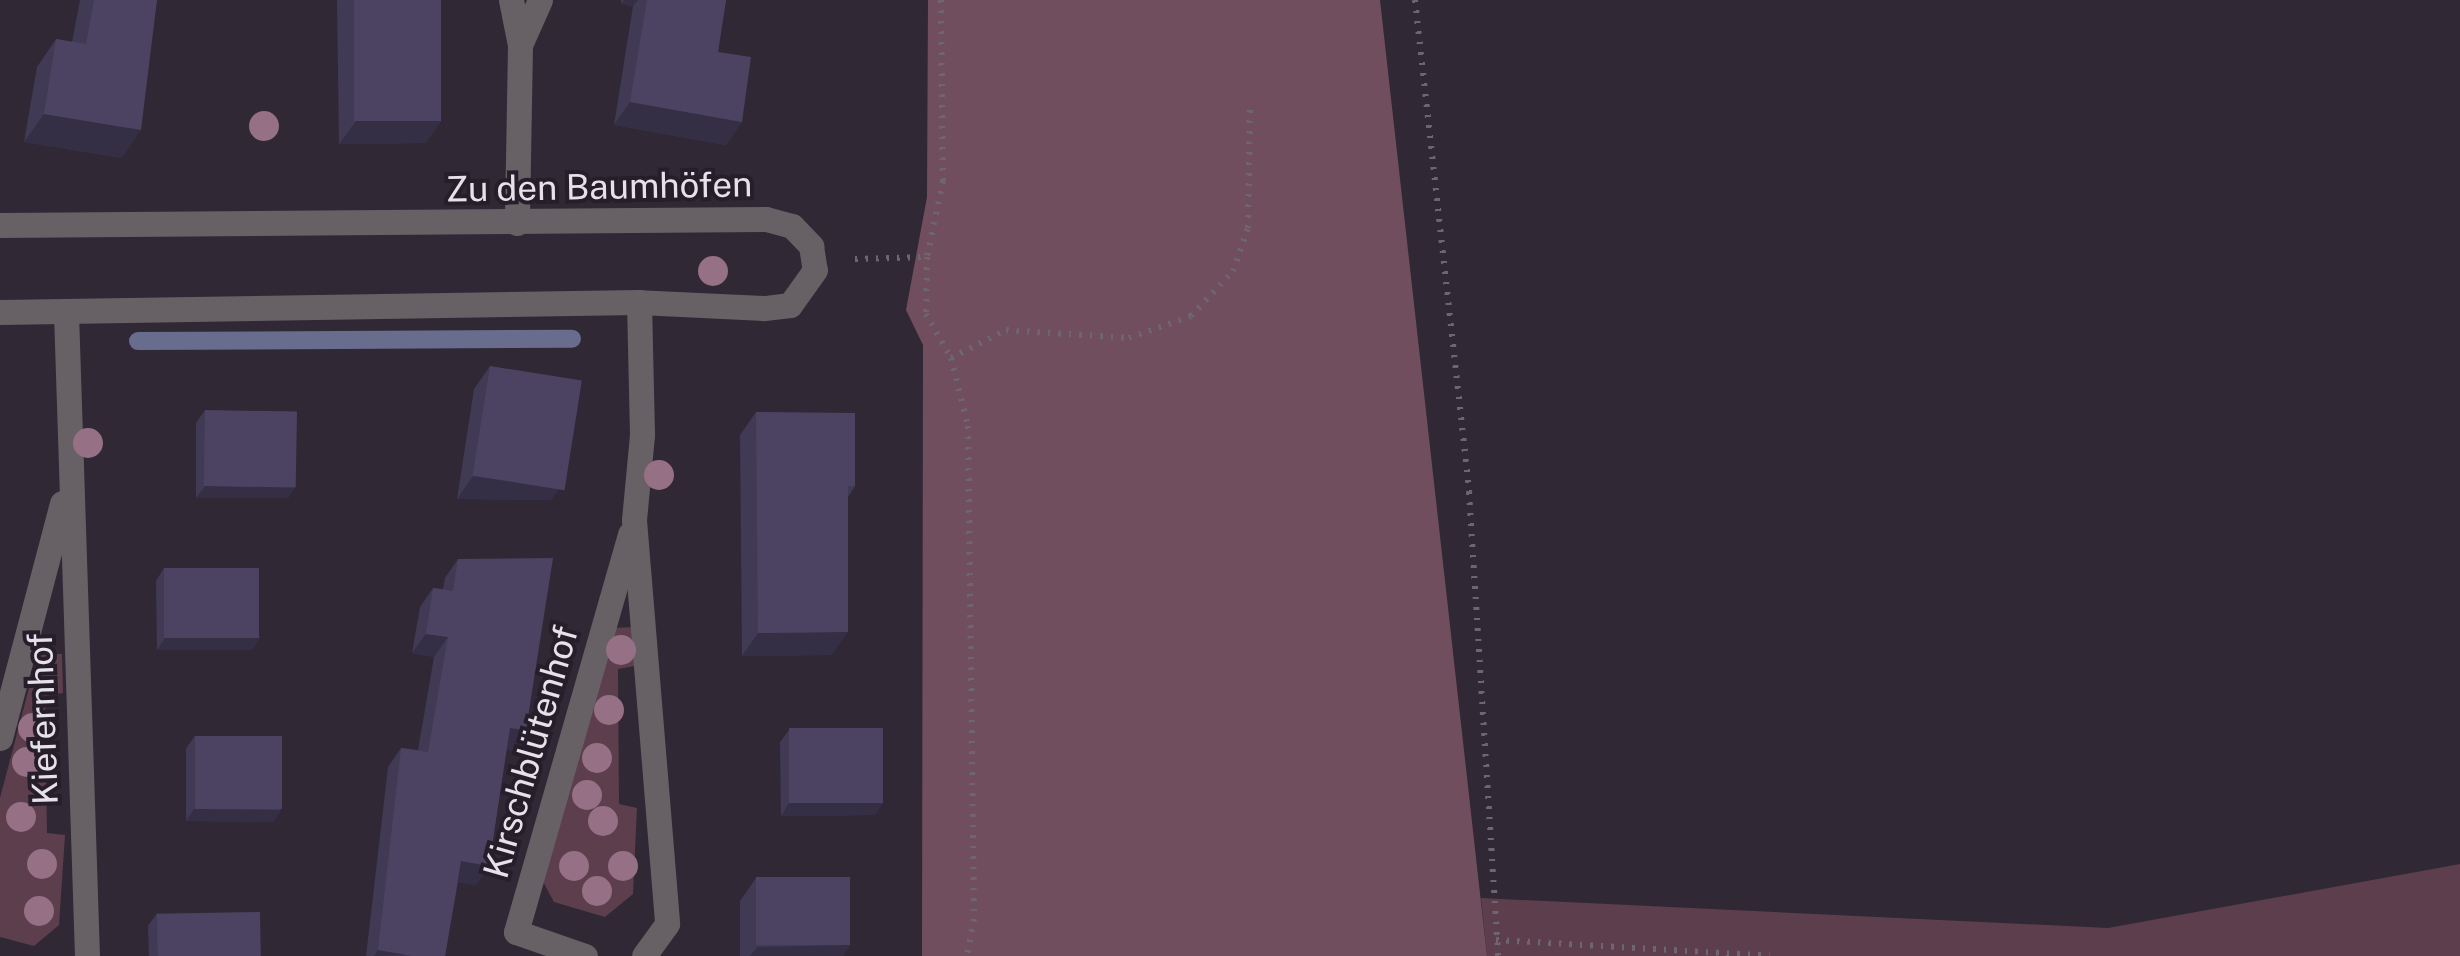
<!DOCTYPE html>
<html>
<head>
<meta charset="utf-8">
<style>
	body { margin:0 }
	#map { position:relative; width:2460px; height:956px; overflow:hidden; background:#302834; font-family:"Public Sans",sans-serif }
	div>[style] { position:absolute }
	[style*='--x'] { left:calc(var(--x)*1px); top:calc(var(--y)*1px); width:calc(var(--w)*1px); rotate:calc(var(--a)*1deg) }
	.green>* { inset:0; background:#5d3e4c }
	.forest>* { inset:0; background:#714e5d }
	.stream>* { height:18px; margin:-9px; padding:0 9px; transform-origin:9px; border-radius:9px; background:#686c8d }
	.path>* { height:6px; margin-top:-3px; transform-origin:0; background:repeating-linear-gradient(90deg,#6d6671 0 2.5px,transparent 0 10.5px) }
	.minor>* { height:25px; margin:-12.5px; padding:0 12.5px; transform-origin:12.5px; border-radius:12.5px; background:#676166 }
	.trees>* { width:30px; height:30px; margin:-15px; border-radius:50%; background:#967084 }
	.wall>* { inset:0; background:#413a55 }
	.shaded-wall>* { inset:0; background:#352f45 }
	.building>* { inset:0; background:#4c4363; transform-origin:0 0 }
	span { translate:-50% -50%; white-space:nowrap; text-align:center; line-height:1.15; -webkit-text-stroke:8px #261e2a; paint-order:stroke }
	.street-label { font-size:35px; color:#e7e2ea }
</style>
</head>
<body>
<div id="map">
	<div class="green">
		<i style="clip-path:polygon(635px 627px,635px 666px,618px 669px,619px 804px,637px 808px,633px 894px,605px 917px,554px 902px,541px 878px,613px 628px)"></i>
		<i style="clip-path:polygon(38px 654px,62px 654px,63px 693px,45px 696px,47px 833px,65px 835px,59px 925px,34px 946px,0 937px,0 798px)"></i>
		<i style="clip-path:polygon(2460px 864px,2460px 956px,1487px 956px,1481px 898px,2108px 928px)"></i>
	</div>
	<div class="forest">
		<i style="clip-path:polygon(928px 0,1380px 0,1487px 956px,922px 956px,923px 345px,906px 310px,927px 197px)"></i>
	</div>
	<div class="stream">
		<i style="--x:138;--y:341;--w:434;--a:-0.3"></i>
	</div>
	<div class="path">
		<i style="--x:941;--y:0;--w:181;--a:89.4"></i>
		<i style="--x:943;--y:181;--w:78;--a:101.9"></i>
		<i style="--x:927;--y:257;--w:57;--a:91"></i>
		<i style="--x:926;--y:314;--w:51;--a:60.4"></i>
		<i style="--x:951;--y:358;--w:70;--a:76"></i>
		<i style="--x:968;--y:426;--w:493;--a:89.3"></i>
		<i style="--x:974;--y:919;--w:38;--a:101"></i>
		<i style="--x:1415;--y:0;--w:495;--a:83.7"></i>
		<i style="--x:1469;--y:492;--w:465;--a:86.4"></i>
		<i style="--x:855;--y:259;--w:72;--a:-1.6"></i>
		<i style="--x:951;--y:358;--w:62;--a:-27"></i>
		<i style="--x:1006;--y:330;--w:123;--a:3.7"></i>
		<i style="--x:1129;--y:338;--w:66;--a:-19.5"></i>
		<i style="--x:1191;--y:316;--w:62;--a:-47"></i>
		<i style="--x:1233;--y:271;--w:46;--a:-70.8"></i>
		<i style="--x:1248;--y:228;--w:126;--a:-89.1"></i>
		<i style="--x:1496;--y:940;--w:274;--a:3.3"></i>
	</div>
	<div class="minor">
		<i style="--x:511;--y:0;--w:46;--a:78.7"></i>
		<i style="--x:520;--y:45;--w:178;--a:91"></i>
		<i style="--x:520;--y:45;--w:49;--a:-66"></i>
		<i style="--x:0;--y:225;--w:766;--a:-0.45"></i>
		<i style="--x:766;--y:219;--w:27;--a:15"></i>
		<i style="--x:792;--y:226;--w:28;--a:46"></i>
		<i style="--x:811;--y:246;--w:24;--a:81"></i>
		<i style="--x:815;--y:270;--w:43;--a:125.5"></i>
		<i style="--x:790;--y:305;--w:26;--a:173"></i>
		<i style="--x:764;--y:308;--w:125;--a:-177.3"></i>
		<i style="--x:639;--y:302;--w:639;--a:179.1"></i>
		<i style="--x:639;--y:302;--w:133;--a:88.7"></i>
		<i style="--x:642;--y:435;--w:85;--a:95.4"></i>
		<i style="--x:634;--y:520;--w:405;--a:85.3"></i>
		<i style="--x:667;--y:924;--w:39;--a:126"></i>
		<i style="--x:66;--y:313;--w:643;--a:88.13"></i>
		<i style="--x:0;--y:738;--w:243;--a:-75.2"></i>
		<i style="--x:585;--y:956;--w:73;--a:-160.8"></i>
		<i style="--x:516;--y:932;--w:414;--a:-74"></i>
	</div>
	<div class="trees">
		<i style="left:264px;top:126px"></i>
		<i style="left:713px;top:271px"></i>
		<i style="left:88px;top:443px"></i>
		<i style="left:659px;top:475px"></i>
		<i style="left:621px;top:650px"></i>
		<i style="left:609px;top:710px"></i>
		<i style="left:33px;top:728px"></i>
		<i style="left:597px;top:758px"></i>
		<i style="left:27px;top:762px"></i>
		<i style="left:587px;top:795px"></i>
		<i style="left:21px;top:817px"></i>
		<i style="left:603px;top:821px"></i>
		<i style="left:42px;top:864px"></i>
		<i style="left:574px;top:866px"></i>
		<i style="left:623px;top:866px"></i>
		<i style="left:597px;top:891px"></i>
		<i style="left:39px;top:911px"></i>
	</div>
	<div class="wall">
		<i style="clip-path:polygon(80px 0,157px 0,122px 158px,24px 142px,37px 67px,56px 39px,72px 42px)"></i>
		<i style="clip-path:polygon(337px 0,441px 0,426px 143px,339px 144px)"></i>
		<i style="clip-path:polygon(621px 0,726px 0,718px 52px,742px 122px,726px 145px,614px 125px,633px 6px,621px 4px)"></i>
		<i style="clip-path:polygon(490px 366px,567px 477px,551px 500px,457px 499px,474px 389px)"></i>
		<i style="clip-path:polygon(205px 410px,296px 486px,288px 498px,196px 498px,196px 423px)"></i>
		<i style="clip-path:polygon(756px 412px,855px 486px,848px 497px,832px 655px,742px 656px,740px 435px)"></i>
		<i style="clip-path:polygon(458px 559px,526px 730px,513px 750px,506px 749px,489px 866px,476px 885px,458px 882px,445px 956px,366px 956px,388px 767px,401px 748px,418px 750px,434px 657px,412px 653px,420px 607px,433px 588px,443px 589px,445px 578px)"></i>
		<i style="clip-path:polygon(164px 568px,260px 637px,252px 650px,157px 650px,156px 581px)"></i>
		<i style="clip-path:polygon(789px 730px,875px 815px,781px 816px,780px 742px)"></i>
		<i style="clip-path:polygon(195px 736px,281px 810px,273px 822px,186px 821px,186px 748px)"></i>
		<i style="clip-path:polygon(756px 878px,850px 945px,843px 956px,740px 956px,740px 901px)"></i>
		<i style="clip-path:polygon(157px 913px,261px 956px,149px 956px,148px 926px)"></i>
	</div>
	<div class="shaded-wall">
		<i style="clip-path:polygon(624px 0,638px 0,633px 6px,621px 4px)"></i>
		<i style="clip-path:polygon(630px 102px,742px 122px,726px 145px,614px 125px)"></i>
		<i style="clip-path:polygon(44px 114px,141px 130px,122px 158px,24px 142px)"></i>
		<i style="clip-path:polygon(442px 120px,426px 143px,339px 144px,356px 121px)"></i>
		<i style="clip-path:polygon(473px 476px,567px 477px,551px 500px,457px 499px)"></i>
		<i style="clip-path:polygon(205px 486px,296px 486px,288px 498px,196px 498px)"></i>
		<i style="clip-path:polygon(848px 632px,832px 655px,742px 656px,758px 633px)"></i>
		<i style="clip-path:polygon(426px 634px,448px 637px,434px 657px,412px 653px)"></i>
		<i style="clip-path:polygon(260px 637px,252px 650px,157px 650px,165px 638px)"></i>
		<i style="clip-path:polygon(510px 728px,526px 730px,513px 750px,496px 747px)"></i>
		<i style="clip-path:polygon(789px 803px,883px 803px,875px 815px,781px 816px)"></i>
		<i style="clip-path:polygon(194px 809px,281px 810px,273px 822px,186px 821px)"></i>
		<i style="clip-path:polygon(461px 861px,489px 866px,476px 885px,447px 881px)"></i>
		<i style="clip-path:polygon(850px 945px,843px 956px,750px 956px,757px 947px)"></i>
		<i style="clip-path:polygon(378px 950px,412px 955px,374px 956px)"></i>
	</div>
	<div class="building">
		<i style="clip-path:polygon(94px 0,157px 0,141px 130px,44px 114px,56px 39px,86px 44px)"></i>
		<i style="left:354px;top:0;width:87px;height:121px"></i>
		<i style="clip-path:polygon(647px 0,726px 0,718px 52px,751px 57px,742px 122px,630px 102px)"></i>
		<i style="left:490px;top:366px;width:93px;height:111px;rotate:9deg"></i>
		<i style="left:205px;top:410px;width:92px;height:76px;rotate:1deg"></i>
		<i style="clip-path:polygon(756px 412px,855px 413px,855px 486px,848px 486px,848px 632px,758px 633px)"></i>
		<i style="clip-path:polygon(553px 558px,526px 730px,510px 728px,489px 866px,461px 861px,445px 956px,412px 956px,378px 950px,401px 748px,428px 752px,448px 637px,426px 634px,433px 588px,453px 591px,458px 559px)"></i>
		<i style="left:164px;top:568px;width:95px;height:70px"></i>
		<i style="left:883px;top:728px;width:75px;height:94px;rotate:90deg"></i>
		<i style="left:195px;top:736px;width:87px;height:73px"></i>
		<i style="left:850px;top:877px;width:68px;height:94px;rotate:90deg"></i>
		<i style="left:260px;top:912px;width:44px;height:103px;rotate:89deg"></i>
	</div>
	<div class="street-label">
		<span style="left:599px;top:187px;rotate:-1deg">Zu den Baumhöfen</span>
		<span style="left:43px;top:719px;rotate:-92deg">Kiefernhof</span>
		<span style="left:531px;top:752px;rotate:-74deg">Kirschblütenhof</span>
	</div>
</div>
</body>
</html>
